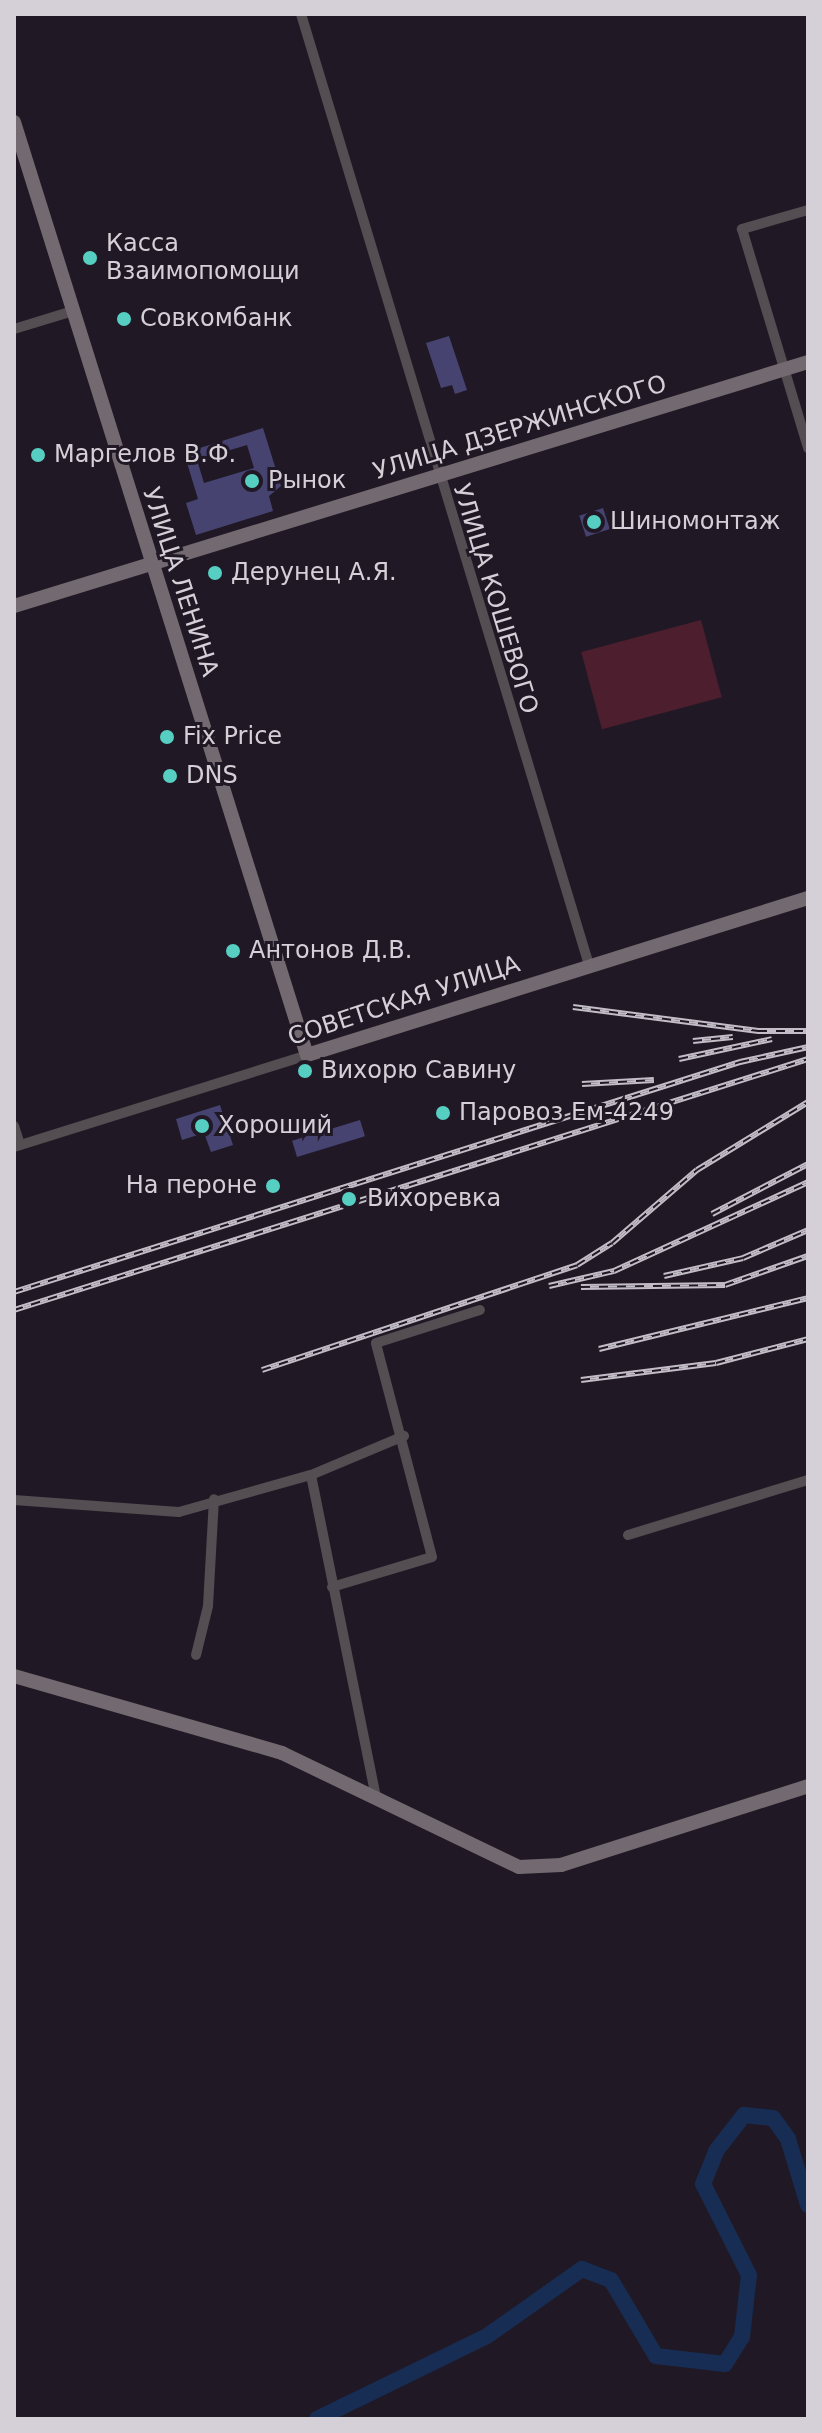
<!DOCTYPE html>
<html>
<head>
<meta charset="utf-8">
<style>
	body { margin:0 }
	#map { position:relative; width:822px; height:2433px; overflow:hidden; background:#201925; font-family:"DejaVu Sans",sans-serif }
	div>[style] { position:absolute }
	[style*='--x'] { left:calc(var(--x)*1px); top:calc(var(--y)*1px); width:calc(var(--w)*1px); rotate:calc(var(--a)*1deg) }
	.green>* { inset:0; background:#4c1e2e; transform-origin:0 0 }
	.river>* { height:16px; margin:-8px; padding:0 8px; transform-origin:8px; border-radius:8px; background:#172d54 }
	.building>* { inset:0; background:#464371; transform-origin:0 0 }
	.street>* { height:10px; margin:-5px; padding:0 5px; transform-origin:5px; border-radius:5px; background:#544d52 }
	.secondary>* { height:14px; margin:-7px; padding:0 7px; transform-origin:7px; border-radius:7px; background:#736970 }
	.rail>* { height:6px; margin-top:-3px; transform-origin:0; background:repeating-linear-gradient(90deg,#201925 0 9px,#c2bdc6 0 18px); box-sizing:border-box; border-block:2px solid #c2bdc6 }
	.dots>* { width:22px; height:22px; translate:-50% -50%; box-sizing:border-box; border:4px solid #201925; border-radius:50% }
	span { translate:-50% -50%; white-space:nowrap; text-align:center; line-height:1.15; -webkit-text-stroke:6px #201925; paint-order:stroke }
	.poi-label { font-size:24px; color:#d5d0d8 }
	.left { translate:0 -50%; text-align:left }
	.right { translate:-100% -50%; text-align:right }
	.street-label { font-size:24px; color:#d5d0d8 }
	.frame { position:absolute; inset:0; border:16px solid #d5d0d8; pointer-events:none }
</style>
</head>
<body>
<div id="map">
	<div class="green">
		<i style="left:701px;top:620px;width:80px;height:124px;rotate:75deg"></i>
	</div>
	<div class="river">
		<i style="--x:317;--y:2419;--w:189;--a:-26"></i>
		<i style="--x:487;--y:2336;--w:116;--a:-35.2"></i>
		<i style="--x:582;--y:2269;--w:31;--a:21"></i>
		<i style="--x:611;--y:2280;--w:88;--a:59.4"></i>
		<i style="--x:656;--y:2356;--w:69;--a:6.6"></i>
		<i style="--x:725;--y:2364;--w:32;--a:-58"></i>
		<i style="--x:742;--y:2337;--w:62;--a:-83.6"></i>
		<i style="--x:749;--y:2275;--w:102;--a:-116.8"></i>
		<i style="--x:703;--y:2184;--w:35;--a:-68"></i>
		<i style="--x:716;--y:2151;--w:46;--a:-52.1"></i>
		<i style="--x:744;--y:2115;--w:29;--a:6"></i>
		<i style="--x:773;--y:2118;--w:26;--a:54"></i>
		<i style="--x:788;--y:2139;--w:69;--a:73.1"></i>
	</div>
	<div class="building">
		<i style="clip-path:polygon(449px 336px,467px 390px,455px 394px,452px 385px,441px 388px,426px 343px)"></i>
		<i style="clip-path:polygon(evenodd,263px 428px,281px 486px,269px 496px,273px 511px,196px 535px,186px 503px,198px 499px,184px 453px,263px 428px,247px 445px,254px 468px,204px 483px,197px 460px,247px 445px)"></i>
		<i style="left:603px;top:508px;width:22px;height:25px;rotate:72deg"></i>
		<i style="clip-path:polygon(220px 1105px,233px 1145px,211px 1152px,204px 1133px,182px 1140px,176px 1119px)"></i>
		<i style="left:360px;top:1120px;width:17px;height:71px;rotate:73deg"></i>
	</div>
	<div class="street">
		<i style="--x:301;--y:14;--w:994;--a:73.15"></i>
		<i style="--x:808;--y:210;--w:69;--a:163.9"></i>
		<i style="--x:742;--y:229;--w:229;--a:73.2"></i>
		<i style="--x:14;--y:329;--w:62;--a:-17"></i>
		<i style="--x:14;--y:1126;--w:20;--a:72"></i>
		<i style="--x:14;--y:1147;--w:307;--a:-17.4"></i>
		<i style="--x:311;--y:1475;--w:329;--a:78.6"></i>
		<i style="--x:14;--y:1500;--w:165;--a:4.2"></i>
		<i style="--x:179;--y:1512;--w:137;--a:-15.7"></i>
		<i style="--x:311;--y:1475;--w:101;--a:-22.8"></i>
		<i style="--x:628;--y:1535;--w:188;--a:-17"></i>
		<i style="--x:332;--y:1587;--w:104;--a:-16.7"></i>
		<i style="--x:432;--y:1557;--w:221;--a:-104.7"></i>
		<i style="--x:376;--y:1343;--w:109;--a:-17.6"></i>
		<i style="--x:196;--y:1655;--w:50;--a:-76.2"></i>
		<i style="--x:208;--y:1606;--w:107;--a:-86.8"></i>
	</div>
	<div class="secondary">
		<i style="--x:14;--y:122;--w:978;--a:72.57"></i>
		<i style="--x:307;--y:1055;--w:525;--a:-17.4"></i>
		<i style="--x:14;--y:606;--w:831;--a:-17.08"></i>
		<i style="--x:14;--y:1676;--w:279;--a:16"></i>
		<i style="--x:282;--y:1753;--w:263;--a:25.7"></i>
		<i style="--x:519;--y:1867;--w:42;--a:-2.7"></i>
		<i style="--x:561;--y:1865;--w:259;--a:-17.7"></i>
	</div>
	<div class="rail">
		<i style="--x:573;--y:1007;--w:187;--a:7.4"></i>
		<i style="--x:758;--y:1031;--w:50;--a:0"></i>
		<i style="--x:693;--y:1041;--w:40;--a:-5.7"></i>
		<i style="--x:679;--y:1059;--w:95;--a:-12.1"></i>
		<i style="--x:582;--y:1084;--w:72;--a:-3.2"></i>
		<i style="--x:712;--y:1214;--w:108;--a:-27.5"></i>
		<i style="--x:664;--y:1276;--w:81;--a:-12.8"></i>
		<i style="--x:743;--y:1258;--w:71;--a:-23.3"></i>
		<i style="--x:549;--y:1286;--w:67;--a:-13"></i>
		<i style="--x:614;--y:1271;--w:213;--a:-24.6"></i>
		<i style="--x:581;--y:1287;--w:144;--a:-0.8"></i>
		<i style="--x:725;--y:1285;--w:88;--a:-19.3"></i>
		<i style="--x:14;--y:1292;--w:762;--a:-17.58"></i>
		<i style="--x:740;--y:1062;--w:70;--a:-12.4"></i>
		<i style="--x:14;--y:1310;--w:833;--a:-17.54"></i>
		<i style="--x:599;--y:1349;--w:215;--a:-13.7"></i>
		<i style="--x:262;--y:1370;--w:332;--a:-18.4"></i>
		<i style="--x:577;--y:1265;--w:41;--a:-32.2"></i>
		<i style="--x:612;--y:1243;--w:112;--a:-40.7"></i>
		<i style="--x:697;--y:1170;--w:130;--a:-31.5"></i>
		<i style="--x:581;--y:1380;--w:136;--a:-7.2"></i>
		<i style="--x:716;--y:1363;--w:95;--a:-14.6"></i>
	</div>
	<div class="dots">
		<i style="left:90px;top:258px;background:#57cec2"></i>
		<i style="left:124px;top:319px;background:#57cec2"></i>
		<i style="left:38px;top:455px;background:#57cec2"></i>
		<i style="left:252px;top:481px;background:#57cec2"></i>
		<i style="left:594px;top:522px;background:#57cec2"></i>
		<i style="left:215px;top:573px;background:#57cec2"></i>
		<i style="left:167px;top:737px;background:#57cec2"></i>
		<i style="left:170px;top:776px;background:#57cec2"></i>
		<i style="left:233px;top:951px;background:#57cec2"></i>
		<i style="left:305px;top:1071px;background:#57cec2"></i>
		<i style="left:443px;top:1113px;background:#57cec2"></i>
		<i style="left:202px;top:1126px;background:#57cec2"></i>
		<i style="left:273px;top:1186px;background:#57cec2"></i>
		<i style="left:349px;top:1199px;background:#57cec2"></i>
	</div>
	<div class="poi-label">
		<span class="left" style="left:106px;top:258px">Касса<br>Взаимопомощи</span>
		<span class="left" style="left:140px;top:319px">Совкомбанк</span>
		<span class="left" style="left:54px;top:455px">Маргелов В.Ф.</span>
		<span class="left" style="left:268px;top:481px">Рынок</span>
		<span class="left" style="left:610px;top:522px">Шиномонтаж</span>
		<span class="left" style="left:231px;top:573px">Дерунец А.Я.</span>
		<span class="left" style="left:183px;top:737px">Fix Price</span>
		<span class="left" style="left:186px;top:776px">DNS</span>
		<span class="left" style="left:249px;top:951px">Антонов Д.В.</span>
		<span class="left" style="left:321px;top:1071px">Вихорю Савину</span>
		<span class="left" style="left:459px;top:1113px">Паровоз Ем-4249</span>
		<span class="left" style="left:218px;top:1126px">Хороший</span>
		<span class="right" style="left:257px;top:1186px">На пероне</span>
		<span class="left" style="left:367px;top:1199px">Вихоревка</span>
	</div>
	<div class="street-label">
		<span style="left:520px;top:428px;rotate:-17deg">УЛИЦА ДЗЕРЖИНСКОГО</span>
		<span style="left:180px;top:582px;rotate:72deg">УЛИЦА ЛЕНИНА</span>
		<span style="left:495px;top:599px;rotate:73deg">УЛИЦА КОШЕВОГО</span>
		<span style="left:404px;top:1001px;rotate:-18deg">СОВЕТСКАЯ УЛИЦА</span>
	</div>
	<div class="frame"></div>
</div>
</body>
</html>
